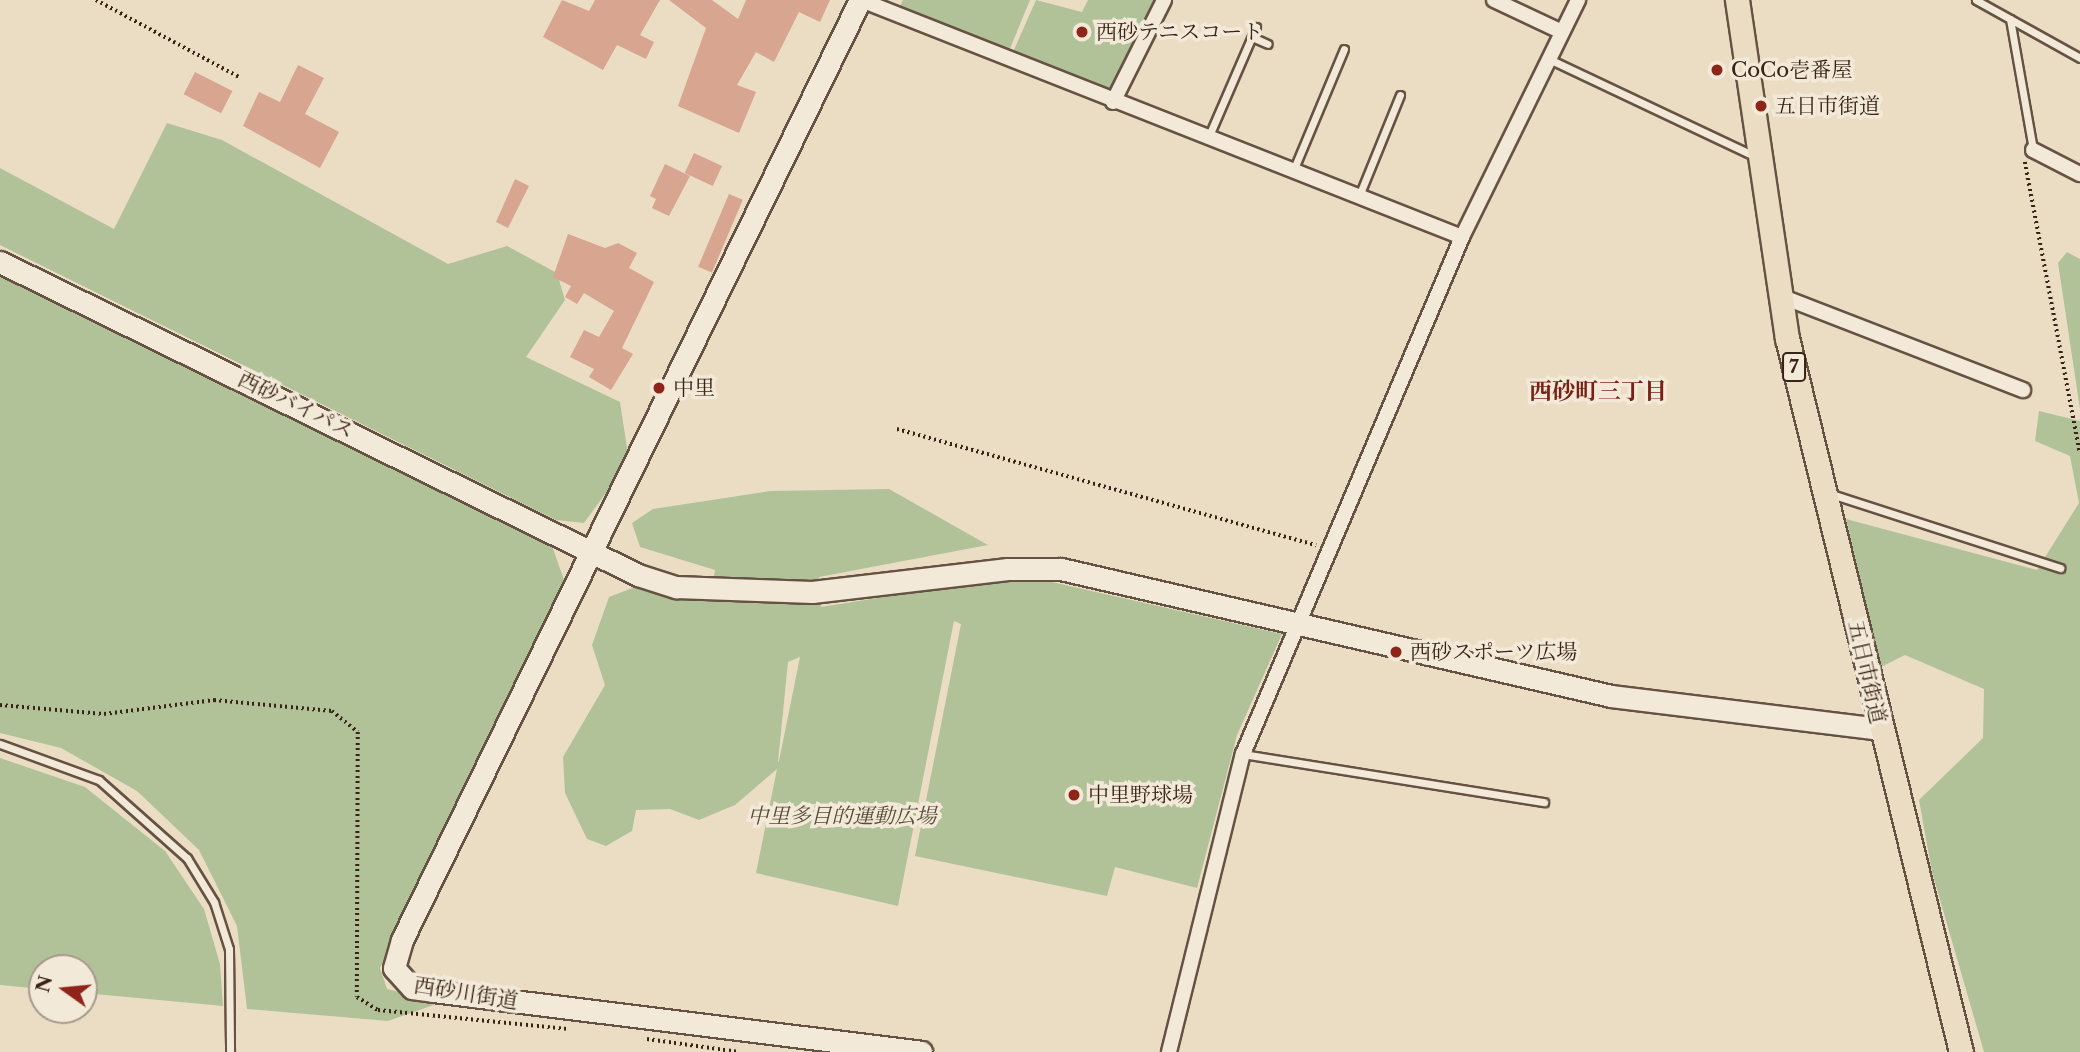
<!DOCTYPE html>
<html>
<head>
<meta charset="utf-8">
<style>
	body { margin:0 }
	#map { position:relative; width:2080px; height:1052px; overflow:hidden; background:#ebddc4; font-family:"Libre Caslon Text","Noto Serif JP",serif }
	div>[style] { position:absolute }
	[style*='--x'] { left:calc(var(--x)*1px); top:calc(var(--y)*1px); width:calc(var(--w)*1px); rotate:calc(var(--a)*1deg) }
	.green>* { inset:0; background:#b1c299 }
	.building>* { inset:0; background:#d7a590; transform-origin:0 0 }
	.path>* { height:3.5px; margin-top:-1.75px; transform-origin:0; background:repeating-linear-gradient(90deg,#392316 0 2px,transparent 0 5.5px) }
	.roads { filter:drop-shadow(2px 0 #665242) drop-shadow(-2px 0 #665242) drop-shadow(0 2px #665242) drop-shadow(0 -2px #665242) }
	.lane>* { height:7px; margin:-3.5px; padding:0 3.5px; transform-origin:3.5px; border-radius:3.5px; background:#f2e9d9 }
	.street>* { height:14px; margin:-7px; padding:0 7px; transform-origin:7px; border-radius:7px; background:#f2e9d9 }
	.secondary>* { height:21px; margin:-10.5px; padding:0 10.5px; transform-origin:10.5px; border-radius:10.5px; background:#f2e9d9 }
	.primary>* { height:23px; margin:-11.5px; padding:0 11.5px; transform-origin:11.5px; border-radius:11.5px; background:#ebddc4 }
	.dots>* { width:19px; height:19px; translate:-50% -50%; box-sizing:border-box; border:4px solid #f2e9d9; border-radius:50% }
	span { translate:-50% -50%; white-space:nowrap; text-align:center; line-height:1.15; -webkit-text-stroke:7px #f2e9d9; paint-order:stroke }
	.shield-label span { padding:2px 5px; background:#f2e9d9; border:2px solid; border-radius:5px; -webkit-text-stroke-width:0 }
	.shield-label { font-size:19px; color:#392316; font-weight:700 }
	.poi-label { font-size:21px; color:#392316 }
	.left { translate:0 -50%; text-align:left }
	.street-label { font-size:21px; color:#392316 }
	.park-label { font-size:21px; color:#574b37; font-style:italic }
	.neighbourhood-label { font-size:23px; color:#7a1f14; font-weight:700 }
	.north { position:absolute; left:28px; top:954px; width:70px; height:70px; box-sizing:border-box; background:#f2e9d9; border:2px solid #a89a8b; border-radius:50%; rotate:285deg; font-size:19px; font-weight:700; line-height:28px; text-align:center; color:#392316 }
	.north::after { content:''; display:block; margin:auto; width:24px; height:32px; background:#8f2418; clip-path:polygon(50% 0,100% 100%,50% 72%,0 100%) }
</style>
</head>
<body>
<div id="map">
	<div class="green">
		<i style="clip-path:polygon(903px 0,1030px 0,1009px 51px,900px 6px)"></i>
		<i style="clip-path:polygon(1036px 0,1082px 12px,1088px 0,1158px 0,1111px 91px,1013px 52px)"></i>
		<i style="clip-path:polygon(167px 123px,222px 140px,448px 264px,507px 246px,557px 273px,565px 300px,526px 357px,620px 402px,629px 461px,584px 523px,556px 520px,0 245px,0 168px,114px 229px)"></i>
		<i style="clip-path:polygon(2067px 252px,2080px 259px,2080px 409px,2058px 263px)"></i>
		<i style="clip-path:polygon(0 272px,551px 543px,564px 580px,380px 968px,387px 989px,442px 1002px,388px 1021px,247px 1009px,237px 926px,199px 850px,137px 791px,61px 748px,0 733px)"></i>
		<i style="clip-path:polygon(2039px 411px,2080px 421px,2080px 1052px,1984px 1052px,1932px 872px,1919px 800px,1983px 738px,1984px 689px,1905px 655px,1881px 667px,1846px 519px,2037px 570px,2079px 503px,2070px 456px,2035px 441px)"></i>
		<i style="clip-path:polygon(evenodd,889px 489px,988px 545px,819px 577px,821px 607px,1021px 575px,1282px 634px,1237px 735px,1197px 888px,1115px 867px,1107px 896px,915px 856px,961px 624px,954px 621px,898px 906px,756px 873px,777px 769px,735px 805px,699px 820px,670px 809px,636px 810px,632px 831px,606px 846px,587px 839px,565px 793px,563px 757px,605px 685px,592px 645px,609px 597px,635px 587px,709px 600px,715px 570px,640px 547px,632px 523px,653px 509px,770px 491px,889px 489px,800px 657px,779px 761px,778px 762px,788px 662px,800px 657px)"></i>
		<i style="clip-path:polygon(0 758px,85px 787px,165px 851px,204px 909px,220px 964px,223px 1006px,84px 993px,84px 968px,42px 968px,42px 989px,0 985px)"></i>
	</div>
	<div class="building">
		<i style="clip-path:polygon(562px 0,589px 11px,595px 0,660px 0,640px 35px,654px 42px,646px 59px,617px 45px,603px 70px,543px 37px)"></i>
		<i style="clip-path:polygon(669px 0,712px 0,738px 19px,746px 0,830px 0,820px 22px,799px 12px,774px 62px,756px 52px,737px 85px,756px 92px,739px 133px,678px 106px,706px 28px)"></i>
		<i style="clip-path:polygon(298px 65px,324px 78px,305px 114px,339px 132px,320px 168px,243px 126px,259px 92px,280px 102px)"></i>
		<i style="left:195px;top:72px;width:42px;height:25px;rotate:27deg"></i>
		<i style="left:694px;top:153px;width:31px;height:22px;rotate:25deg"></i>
		<i style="clip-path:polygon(665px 164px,690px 176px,669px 216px,652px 208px,656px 199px,650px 196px)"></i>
		<i style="clip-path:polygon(515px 179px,529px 186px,508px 228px,496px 222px)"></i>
		<i style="left:729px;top:194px;width:15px;height:79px;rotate:23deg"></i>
		<i style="clip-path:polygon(568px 234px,605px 248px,618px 243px,637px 253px,629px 268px,654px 282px,622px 348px,633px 354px,611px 390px,589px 377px,594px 369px,570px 357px,584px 330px,599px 337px,614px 311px,584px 293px,577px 304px,565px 297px,571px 286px,553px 277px)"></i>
	</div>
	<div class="path">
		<i style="--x:96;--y:0;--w:162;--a:28.3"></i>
		<i style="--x:2025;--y:162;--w:295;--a:79.3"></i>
		<i style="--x:897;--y:429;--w:435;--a:15.5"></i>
		<i style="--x:0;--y:705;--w:104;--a:4.9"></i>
		<i style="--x:104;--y:714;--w:111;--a:-7.3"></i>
		<i style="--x:214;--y:700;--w:119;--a:5.3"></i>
		<i style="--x:332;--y:711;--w:33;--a:39"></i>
		<i style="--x:358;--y:732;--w:265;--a:90.2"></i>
		<i style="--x:357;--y:997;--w:25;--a:32"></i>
		<i style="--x:378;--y:1010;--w:190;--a:5.7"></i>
		<i style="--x:647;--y:1039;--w:93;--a:8"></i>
	</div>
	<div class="roads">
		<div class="lane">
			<i style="--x:1976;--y:0;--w:119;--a:29.1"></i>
			<i style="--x:2010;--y:19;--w:133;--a:80"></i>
			<i style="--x:1252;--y:37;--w:17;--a:24"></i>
			<i style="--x:1549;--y:59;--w:227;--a:25.3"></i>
			<i style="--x:1208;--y:138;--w:121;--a:-66.6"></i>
			<i style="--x:1293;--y:171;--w:132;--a:-67.3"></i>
			<i style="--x:1359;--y:196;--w:109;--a:-67.9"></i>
			<i style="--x:1831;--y:494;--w:241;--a:17.9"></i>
			<i style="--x:0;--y:744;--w:105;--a:20"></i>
			<i style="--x:99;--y:780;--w:118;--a:41.6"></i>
			<i style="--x:187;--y:858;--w:52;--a:58.5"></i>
			<i style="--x:214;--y:902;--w:49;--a:72.3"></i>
			<i style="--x:229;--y:949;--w:103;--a:89.4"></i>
			<i style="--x:1243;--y:754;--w:305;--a:9.1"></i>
		</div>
		<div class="street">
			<i style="--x:861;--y:0;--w:646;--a:21.52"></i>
			<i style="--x:1494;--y:0;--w:75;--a:25.2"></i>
			<i style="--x:1113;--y:102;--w:114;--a:-63.4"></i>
			<i style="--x:2033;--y:150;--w:53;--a:27.1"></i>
			<i style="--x:1778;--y:295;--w:263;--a:21.2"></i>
			<i style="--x:1169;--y:1052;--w:307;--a:-76.1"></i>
			<i style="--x:1243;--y:754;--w:561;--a:-67.04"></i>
			<i style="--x:1462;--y:237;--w:264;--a:-63.9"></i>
		</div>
		<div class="secondary">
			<i style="--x:860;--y:0;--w:1046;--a:115.98"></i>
			<i style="--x:402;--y:940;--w:29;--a:106"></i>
			<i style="--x:394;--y:968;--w:27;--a:48"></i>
			<i style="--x:412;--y:988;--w:21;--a:8"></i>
			<i style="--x:433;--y:991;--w:492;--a:7.1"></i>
			<i style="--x:0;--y:262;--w:711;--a:26.13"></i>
			<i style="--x:638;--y:575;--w:40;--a:18"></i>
			<i style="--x:676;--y:587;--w:136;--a:2.1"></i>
			<i style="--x:812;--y:592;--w:197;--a:-6.7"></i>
			<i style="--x:1008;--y:569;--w:53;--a:0"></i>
			<i style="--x:1061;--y:569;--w:564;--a:13"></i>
			<i style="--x:1611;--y:696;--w:270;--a:7"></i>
		</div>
		<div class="primary">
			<i style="--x:1737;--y:0;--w:342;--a:81.6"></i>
			<i style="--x:1787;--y:338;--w:735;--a:76.3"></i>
		</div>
	</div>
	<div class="dots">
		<i style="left:1082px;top:32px;background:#8f2418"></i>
		<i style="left:1717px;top:70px;background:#8f2418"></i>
		<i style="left:1761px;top:106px;background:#8f2418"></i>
		<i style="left:659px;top:388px;background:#8f2418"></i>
		<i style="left:1396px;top:652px;background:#8f2418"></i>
		<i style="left:1074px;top:795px;background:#8f2418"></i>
	</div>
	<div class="shield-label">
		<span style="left:1794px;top:367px">7</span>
	</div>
	<div class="poi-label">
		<span class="left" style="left:1096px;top:32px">西砂テニスコート</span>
		<span class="left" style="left:1731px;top:70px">CoCo壱番屋</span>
		<span class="left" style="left:1775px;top:106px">五日市街道</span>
		<span class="left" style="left:673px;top:388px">中里</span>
		<span class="left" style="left:1410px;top:652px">西砂スポーツ広場</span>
		<span class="left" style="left:1088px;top:795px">中里野球場</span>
	</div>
	<div class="street-label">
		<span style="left:296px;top:405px;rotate:26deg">西砂バイパス</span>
		<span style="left:1867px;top:672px;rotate:77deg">五日市街道</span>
		<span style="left:466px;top:993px;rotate:9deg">西砂川街道</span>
	</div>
	<div class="park-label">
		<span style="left:842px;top:816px">中里多目的運動広場</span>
	</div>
	<div class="neighbourhood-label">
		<span style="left:1598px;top:391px">西砂町三丁目</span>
	</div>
	<div class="north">N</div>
</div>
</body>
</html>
